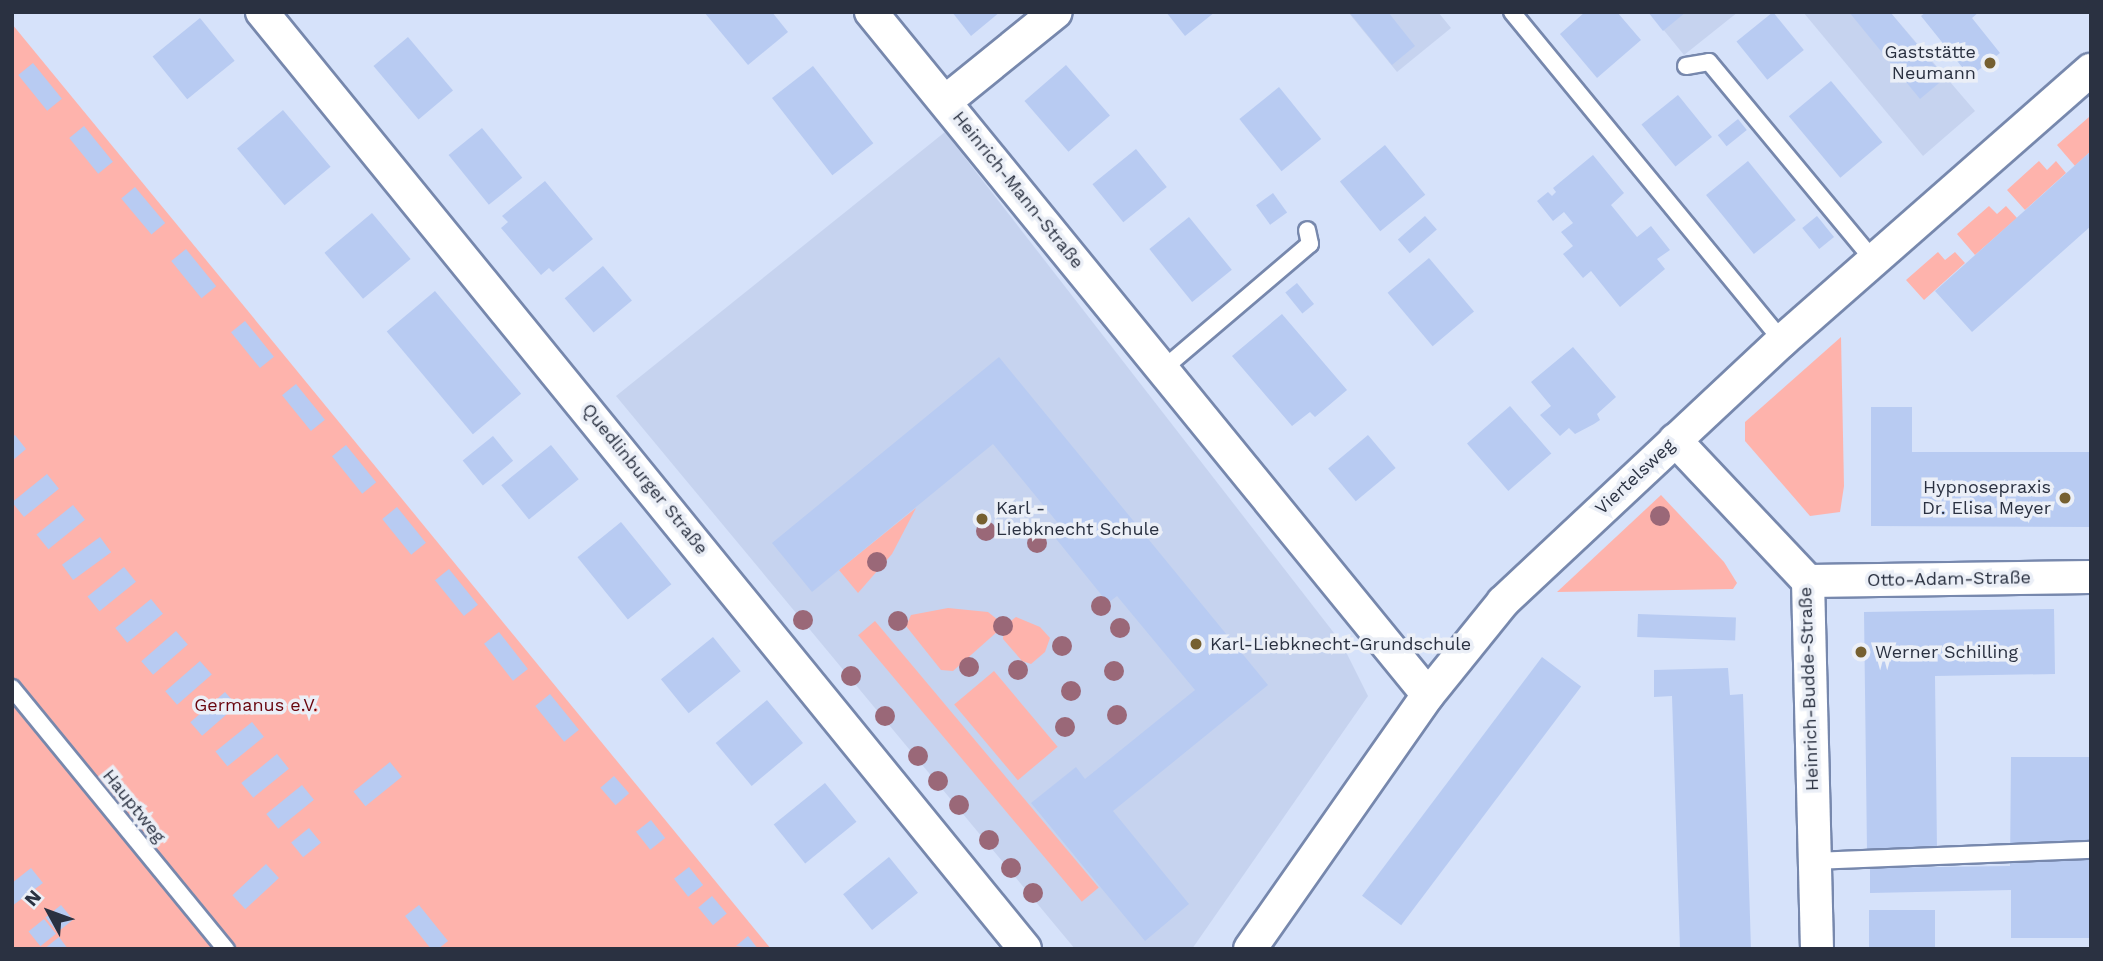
<!DOCTYPE html>
<html>
<head>
<meta charset="utf-8">
<style>
	body { margin:0 }
	#map { position:relative; width:2103px; height:961px; overflow:hidden; background:#d6e2fa; font-family:"Work Sans",sans-serif }
	div>[style] { position:absolute }
	[style*='--x'] { left:calc(var(--x)*1px); top:calc(var(--y)*1px); width:calc(var(--w)*1px); rotate:calc(var(--a)*1deg) }
	.built>* { inset:0; background:#c6d3ef }
	.green>* { inset:0; background:#feb3ac; transform-origin:0 0 }
	.building>* { inset:0; background:#b8cbf2; transform-origin:0 0 }
	.roads { filter:drop-shadow(2px 0 #7788ad) drop-shadow(-2px 0 #7788ad) drop-shadow(0 2px #7788ad) drop-shadow(0 -2px #7788ad) }
	.service>* { height:16px; margin:-8px; padding:0 8px; transform-origin:8px; border-radius:8px; background:#fff }
	.minor>* { height:32px; margin:-16px; padding:0 16px; transform-origin:16px; border-radius:16px; background:#fff }
	.trees>* { width:20px; height:20px; margin:-10px; border-radius:50%; background:#9a6878 }
	.dots>* { width:19px; height:19px; translate:-50% -50%; box-sizing:border-box; border:4px solid #ebeff7; border-radius:50% }
	span { translate:-50% -50%; white-space:nowrap; text-align:center; line-height:1.15; -webkit-text-stroke:7px #ebeff7; paint-order:stroke }
	.poi-label { font-size:18px; color:#2a3141 }
	.right { translate:-100% -50%; text-align:right }
	.left { translate:0 -50%; text-align:left }
	.street-label { font-size:18px; color:#2a3141 }
	.park-label { font-size:18px; color:#69050d }
	.frame { position:absolute; inset:0; border:14px solid #2a3141; pointer-events:none }
	.north { position:absolute; left:14px; top:877px; width:70px; height:70px; -webkit-text-stroke:5px #ebeff7; paint-order:stroke; rotate:311deg; font-size:19px; font-weight:700; line-height:28px; text-align:center; color:#2a3141 }
	.north::after { content:''; display:block; margin:auto; width:24px; height:32px; background:#2a3141; clip-path:polygon(50% 0,100% 100%,50% 72%,0 100%) }
</style>
</head>
<body>
<div id="map">
	<div class="built">
		<i style="clip-path:polygon(1348px 12px,1438px 12px,1451px 28px,1397px 72px)"></i>
		<i style="clip-path:polygon(1649px 12px,1738px 12px,1684px 55px)"></i>
		<i style="clip-path:polygon(1803px 12px,1890px 12px,1975px 111px,1923px 156px)"></i>
		<i style="clip-path:polygon(945px 132px,1341px 642px,1368px 696px,1192px 949px,1075px 949px,616px 396px)"></i>
	</div>
	<div class="green">
		<i style="clip-path:polygon(12px 24px,234px 294px,771px 949px,12px 949px)"></i>
		<i style="clip-path:polygon(2089px 117px,2091px 151px,2075px 166px,2057px 145px)"></i>
		<i style="clip-path:polygon(2039px 161px,2047px 170px,2056px 161px,2066px 173px,2025px 210px,2007px 190px)"></i>
		<i style="clip-path:polygon(1989px 206px,1997px 214px,2006px 206px,2017px 218px,1975px 255px,1957px 234px)"></i>
		<i style="clip-path:polygon(1938px 252px,1945px 260px,1955px 252px,1965px 263px,1924px 300px,1906px 280px)"></i>
		<i style="clip-path:polygon(1841px 337px,1844px 486px,1840px 512px,1810px 516px,1745px 441px,1745px 422px)"></i>
		<i style="clip-path:polygon(1661px 495px,1724px 562px,1737px 583px,1733px 589px,1557px 592px)"></i>
		<i style="clip-path:polygon(916px 508px,892px 554px,858px 593px,839px 570px)"></i>
		<i style="clip-path:polygon(948px 608px,988px 612px,998px 620px,998px 631px,953px 671px,941px 670px,906px 626px,911px 615px)"></i>
		<i style="clip-path:polygon(1016px 617px,1040px 627px,1050px 638px,1045px 652px,1031px 664px,1022px 661px,1003px 639px,1004px 626px)"></i>
		<i style="left:875px;top:621px;width:348px;height:22px;rotate:50deg"></i>
		<i style="left:994px;top:671px;width:99px;height:52px;rotate:50deg"></i>
	</div>
	<div class="building">
		<i style="clip-path:polygon(704px 12px,772px 12px,788px 32px,748px 65px)"></i>
		<i style="clip-path:polygon(952px 12px,1000px 12px,971px 36px)"></i>
		<i style="clip-path:polygon(1166px 12px,1215px 12px,1185px 36px)"></i>
		<i style="clip-path:polygon(1349px 12px,1388px 12px,1415px 46px,1392px 65px)"></i>
		<i style="clip-path:polygon(1585px 12px,1617px 12px,1641px 40px,1597px 78px,1560px 34px)"></i>
		<i style="clip-path:polygon(1648px 12px,1686px 12px,1663px 31px)"></i>
		<i style="left:1773px;top:12px;width:49px;height:47px;rotate:51deg"></i>
		<i style="clip-path:polygon(1849px 12px,1890px 12px,1945px 78px,1920px 99px)"></i>
		<i style="clip-path:polygon(1926px 12px,1979px 12px,1972px 18px,2000px 53px,1970px 77px,1921px 16px)"></i>
		<i style="left:200px;top:18px;width:55px;height:61px;rotate:51deg"></i>
		<i style="left:408px;top:37px;width:70px;height:45px;rotate:50deg"></i>
		<i style="left:33px;top:63px;width:46px;height:19px;rotate:51deg"></i>
		<i style="left:1066px;top:65px;width:67px;height:55px;rotate:49deg"></i>
		<i style="left:813px;top:66px;width:98px;height:52px;rotate:52deg"></i>
		<i style="left:1831px;top:81px;width:80px;height:55px;rotate:50deg"></i>
		<i style="left:1279px;top:87px;width:67px;height:51px;rotate:51deg"></i>
		<i style="left:1678px;top:95px;width:54px;height:47px;rotate:51deg"></i>
		<i style="left:283px;top:110px;width:74px;height:60px;rotate:50deg"></i>
		<i style="left:1738px;top:119px;width:14px;height:26px;rotate:51deg"></i>
		<i style="left:84px;top:126px;width:46px;height:19px;rotate:51deg"></i>
		<i style="left:482px;top:128px;width:64px;height:43px;rotate:51deg"></i>
		<i style="left:1385px;top:145px;width:64px;height:58px;rotate:51deg"></i>
		<i style="left:1136px;top:149px;width:49px;height:56px;rotate:51deg"></i>
		<i style="clip-path:polygon(2091px 151px,2091px 226px,1972px 332px,1935px 291px)"></i>
		<i style="clip-path:polygon(1593px 155px,1624px 193px,1611px 205px,1637px 237px,1651px 226px,1670px 250px,1657px 259px,1665px 269px,1620px 307px,1591px 271px,1583px 278px,1563px 254px,1573px 246px,1561px 232px,1573px 223px,1564px 212px,1553px 221px,1537px 201px,1548px 192px,1552px 196px,1556px 192px,1553px 188px)"></i>
		<i style="left:1748px;top:161px;width:76px;height:54px;rotate:51deg"></i>
		<i style="clip-path:polygon(545px 181px,593px 239px,553px 272px,549px 268px,541px 275px,501px 228px,508px 222px,502px 216px)"></i>
		<i style="left:135px;top:187px;width:47px;height:18px;rotate:50deg"></i>
		<i style="left:1273px;top:193px;width:24px;height:21px;rotate:54deg"></i>
		<i style="left:372px;top:213px;width:60px;height:62px;rotate:50deg"></i>
		<i style="left:1425px;top:216px;width:18px;height:36px;rotate:49deg"></i>
		<i style="left:1817px;top:216px;width:27px;height:19px;rotate:51deg"></i>
		<i style="left:1189px;top:217px;width:68px;height:51px;rotate:51deg"></i>
		<i style="left:186px;top:249px;width:48px;height:19px;rotate:51deg"></i>
		<i style="left:1429px;top:258px;width:70px;height:54px;rotate:50deg"></i>
		<i style="left:603px;top:266px;width:45px;height:50px;rotate:50deg"></i>
		<i style="left:1297px;top:283px;width:27px;height:15px;rotate:51deg"></i>
		<i style="left:435px;top:291px;width:134px;height:63px;rotate:50deg"></i>
		<i style="clip-path:polygon(1282px 314px,1347px 390px,1315px 417px,1310px 412px,1292px 426px,1232px 356px)"></i>
		<i style="left:245px;top:321px;width:46px;height:18px;rotate:51deg"></i>
		<i style="clip-path:polygon(1573px 347px,1616px 397px,1597px 414px,1600px 420px,1594px 424px,1575px 434px,1569px 428px,1560px 436px,1540px 415px,1551px 406px,1531px 382px)"></i>
		<i style="clip-path:polygon(999px 357px,1268px 685px,1113px 811px,1189px 904px,1145px 941px,1031px 803px,1076px 767px,1085px 779px,1195px 690px,1117px 596px,1108px 603px,1053px 535px,1062px 528px,993px 444px,812px 592px,772px 543px)"></i>
		<i style="left:296px;top:384px;width:46px;height:18px;rotate:51deg"></i>
		<i style="left:1510px;top:406px;width:63px;height:57px;rotate:49deg"></i>
		<i style="clip-path:polygon(1871px 407px,1912px 407px,1912px 452px,2091px 452px,2091px 527px,1871px 526px)"></i>
		<i style="clip-path:polygon(15px 435px,26px 449px,12px 461px,12px 437px)"></i>
		<i style="left:1368px;top:435px;width:43px;height:52px;rotate:50deg"></i>
		<i style="left:493px;top:436px;width:32px;height:39px;rotate:51deg"></i>
		<i style="left:346px;top:445px;width:48px;height:18px;rotate:51deg"></i>
		<i style="left:551px;top:445px;width:44px;height:64px;rotate:51deg"></i>
		<i style="left:47px;top:474px;width:19px;height:45px;rotate:51deg"></i>
		<i style="left:73px;top:505px;width:19px;height:47px;rotate:51deg"></i>
		<i style="left:397px;top:507px;width:46px;height:19px;rotate:51deg"></i>
		<i style="left:621px;top:522px;width:80px;height:56px;rotate:51deg"></i>
		<i style="left:100px;top:537px;width:19px;height:47px;rotate:54deg"></i>
		<i style="left:124px;top:567px;width:19px;height:47px;rotate:51deg"></i>
		<i style="left:449px;top:569px;width:46px;height:18px;rotate:51deg"></i>
		<i style="left:151px;top:599px;width:19px;height:46px;rotate:51deg"></i>
		<i style="clip-path:polygon(2054px 609px,2055px 674px,1935px 676px,1937px 851px,1867px 851px,1864px 612px)"></i>
		<i style="left:1638px;top:614px;width:98px;height:23px;rotate:2deg"></i>
		<i style="left:176px;top:631px;width:18px;height:46px;rotate:49deg"></i>
		<i style="left:499px;top:632px;width:47px;height:19px;rotate:52deg"></i>
		<i style="left:713px;top:637px;width:44px;height:67px;rotate:51deg"></i>
		<i style="left:1542px;top:657px;width:49px;height:299px;rotate:37deg"></i>
		<i style="left:200px;top:661px;width:18px;height:46px;rotate:49deg"></i>
		<i style="clip-path:polygon(1728px 668px,1730px 695px,1743px 694px,1751px 949px,1680px 949px,1672px 696px,1654px 697px,1654px 670px)"></i>
		<i style="left:225px;top:692px;width:18px;height:46px;rotate:49deg"></i>
		<i style="left:550px;top:694px;width:46px;height:19px;rotate:51deg"></i>
		<i style="left:767px;top:700px;width:56px;height:67px;rotate:50deg"></i>
		<i style="left:252px;top:722px;width:19px;height:47px;rotate:51deg"></i>
		<i style="left:277px;top:754px;width:19px;height:46px;rotate:51deg"></i>
		<i style="clip-path:polygon(2011px 757px,2091px 757px,2091px 938px,2011px 938px,2011px 890px,1870px 893px,1870px 868px,2010px 866px)"></i>
		<i style="left:390px;top:762px;width:19px;height:47px;rotate:51deg"></i>
		<i style="left:614px;top:776px;width:23px;height:18px;rotate:49deg"></i>
		<i style="left:825px;top:783px;width:50px;height:66px;rotate:51deg"></i>
		<i style="left:302px;top:785px;width:19px;height:46px;rotate:51deg"></i>
		<i style="left:651px;top:820px;width:23px;height:19px;rotate:52deg"></i>
		<i style="left:309px;top:828px;width:19px;height:23px;rotate:51deg"></i>
		<i style="left:889px;top:857px;width:46px;height:59px;rotate:51deg"></i>
		<i style="left:266px;top:864px;width:19px;height:46px;rotate:47deg"></i>
		<i style="left:689px;top:867px;width:23px;height:19px;rotate:52deg"></i>
		<i style="clip-path:polygon(31px 868px,43px 883px,12px 906px,12px 883px)"></i>
		<i style="left:712px;top:896px;width:23px;height:18px;rotate:50deg"></i>
		<i style="left:61px;top:905px;width:19px;height:20px;rotate:51deg"></i>
		<i style="clip-path:polygon(419px 905px,448px 941px,438px 949px,431px 949px,405px 916px)"></i>
		<i style="left:1869px;top:910px;width:66px;height:39px"></i>
		<i style="left:44px;top:919px;width:19px;height:20px;rotate:51deg"></i>
		<i style="clip-path:polygon(748px 936px,758px 949px,736px 946px)"></i>
		<i style="clip-path:polygon(59px 937px,68px 949px,44px 949px)"></i>
	</div>
	<div class="roads">
		<div class="service">
			<i style="--x:1512;--y:12;--w:426;--a:50.6"></i>
			<i style="--x:1686;--y:66;--w:23;--a:-10"></i>
			<i style="--x:1709;--y:62;--w:259;--a:50.3"></i>
			<i style="--x:1163;--y:369;--w:193;--a:-40.4"></i>
			<i style="--x:1310;--y:244;--w:14;--a:-102"></i>
			<i style="--x:12;--y:688;--w:338;--a:50.7"></i>
			<i style="--x:1815;--y:861;--w:276;--a:-2.3"></i>
		</div>
		<div class="minor">
			<i style="--x:262;--y:12;--w:1208;--a:50.84"></i>
			<i style="--x:871;--y:12;--w:881;--a:50.8"></i>
			<i style="--x:946;--y:101;--w:141;--a:-39"></i>
			<i style="--x:1675;--y:440;--w:194;--a:46.7"></i>
			<i style="--x:1808;--y:581;--w:368;--a:88.6"></i>
			<i style="--x:1808;--y:581;--w:283;--a:-0.8"></i>
			<i style="--x:1250;--y:949;--w:310;--a:-55"></i>
			<i style="--x:1428;--y:695;--w:119;--a:-51.1"></i>
			<i style="--x:1503;--y:602;--w:382;--a:-43.1"></i>
			<i style="--x:1782;--y:341;--w:411;--a:-41.3"></i>
		</div>
	</div>
	<div class="trees">
		<i style="left:1660px;top:516px"></i>
		<i style="left:986px;top:531px"></i>
		<i style="left:1037px;top:543px"></i>
		<i style="left:877px;top:562px"></i>
		<i style="left:1101px;top:606px"></i>
		<i style="left:803px;top:620px"></i>
		<i style="left:898px;top:621px"></i>
		<i style="left:1003px;top:626px"></i>
		<i style="left:1120px;top:628px"></i>
		<i style="left:1062px;top:646px"></i>
		<i style="left:969px;top:667px"></i>
		<i style="left:1018px;top:670px"></i>
		<i style="left:1114px;top:671px"></i>
		<i style="left:851px;top:676px"></i>
		<i style="left:1071px;top:691px"></i>
		<i style="left:1117px;top:715px"></i>
		<i style="left:885px;top:716px"></i>
		<i style="left:1065px;top:727px"></i>
		<i style="left:918px;top:756px"></i>
		<i style="left:938px;top:781px"></i>
		<i style="left:959px;top:805px"></i>
		<i style="left:989px;top:840px"></i>
		<i style="left:1011px;top:868px"></i>
		<i style="left:1033px;top:893px"></i>
	</div>
	<div class="dots">
		<i style="left:1990px;top:63px;background:#766030"></i>
		<i style="left:2065px;top:498px;background:#766030"></i>
		<i style="left:982px;top:519px;background:#766030"></i>
		<i style="left:1196px;top:644px;background:#766030"></i>
		<i style="left:1861px;top:652px;background:#766030"></i>
	</div>
	<div class="poi-label">
		<span class="right" style="left:1976px;top:63px">Gaststätte<br>Neumann</span>
		<span class="right" style="left:2051px;top:498px">Hypnosepraxis<br>Dr. Elisa Meyer</span>
		<span class="left" style="left:996px;top:519px">Karl -<br>Liebknecht Schule</span>
		<span class="left" style="left:1210px;top:644px">Karl-Liebknecht-Grundschule</span>
		<span class="left" style="left:1875px;top:652px">Werner Schilling</span>
	</div>
	<div class="street-label">
		<span style="left:1018px;top:190px;rotate:51deg">Heinrich-Mann-Straße</span>
		<span style="left:1635px;top:477px;rotate:-43deg">Viertelsweg</span>
		<span style="left:645px;top:479px;rotate:51deg">Quedlinburger Straße</span>
		<span style="left:1949px;top:579px;rotate:-1deg">Otto-Adam-Straße</span>
		<span style="left:1809px;top:689px;rotate:-92deg">Heinrich-Budde-Straße</span>
		<span style="left:134px;top:806px;rotate:51deg">Hauptweg</span>
	</div>
	<div class="park-label">
		<span style="left:256px;top:705px">Germanus e.V.</span>
	</div>
	<div class="frame"></div>
	<div class="north">N</div>
</div>
</body>
</html>
